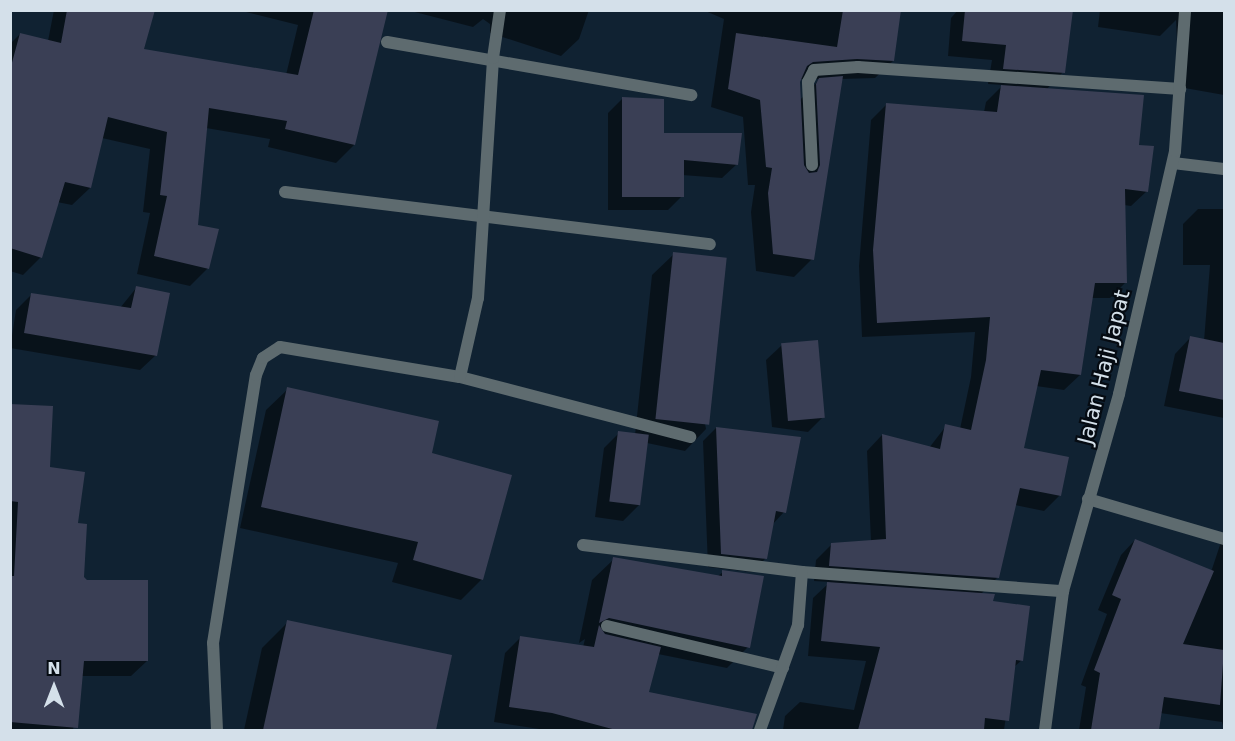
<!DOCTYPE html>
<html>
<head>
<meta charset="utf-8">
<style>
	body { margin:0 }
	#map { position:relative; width:1235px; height:741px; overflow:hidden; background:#102232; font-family:"DejaVu Sans",sans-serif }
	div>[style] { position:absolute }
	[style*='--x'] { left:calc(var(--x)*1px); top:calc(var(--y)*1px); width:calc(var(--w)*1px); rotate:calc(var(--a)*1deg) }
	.shadow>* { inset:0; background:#0007 }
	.building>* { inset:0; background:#3a3f55; transform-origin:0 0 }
	.street>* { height:12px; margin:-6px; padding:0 6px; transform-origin:6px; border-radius:6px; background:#5e6b6f }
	span { translate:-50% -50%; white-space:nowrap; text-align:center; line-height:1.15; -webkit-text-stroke:4.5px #050b12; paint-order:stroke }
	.street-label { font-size:21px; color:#d4e0ea }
	.frame { position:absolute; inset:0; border:12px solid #d4e0ea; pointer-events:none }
	.north { position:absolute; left:24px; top:657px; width:60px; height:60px; -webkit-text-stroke:4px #050b12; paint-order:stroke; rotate:0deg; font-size:16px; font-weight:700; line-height:24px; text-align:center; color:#d4e0ea }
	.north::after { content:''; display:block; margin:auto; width:21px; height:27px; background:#d4e0ea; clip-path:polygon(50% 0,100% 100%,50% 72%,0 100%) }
</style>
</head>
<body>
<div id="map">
	<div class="shadow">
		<i style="clip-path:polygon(54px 10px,153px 10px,142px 50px,286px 75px,298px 25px,238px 10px,386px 10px,354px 145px,336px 163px,268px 147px,270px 139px,206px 128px,197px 226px,208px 268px,190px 286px,137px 274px,150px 213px,143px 212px,150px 149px,102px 138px,90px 188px,72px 205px,57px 202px,41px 257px,23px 275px,10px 271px,10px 44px,20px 34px,48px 41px)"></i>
		<i style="clip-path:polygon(407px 10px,589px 10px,579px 39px,561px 56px,490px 33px,490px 24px,483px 19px,473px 27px)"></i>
		<i style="clip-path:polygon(evenodd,703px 10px,900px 10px,893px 61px,875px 78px,841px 79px,812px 259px,794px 277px,756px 271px,751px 212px,755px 185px,748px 185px,743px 117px,711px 107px,724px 19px,703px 10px,799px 79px,820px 79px,800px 100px,799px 79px)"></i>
		<i style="clip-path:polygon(958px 10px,1071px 10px,1063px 72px,1046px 90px,1137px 146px,1147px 191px,1131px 206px,1124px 205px,1125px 283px,1110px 298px,1091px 298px,1080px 375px,1064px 390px,1036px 386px,1022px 449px,1060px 495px,1044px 511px,1015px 505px,998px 577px,980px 595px,992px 602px,1022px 660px,1013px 668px,1004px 730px,783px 730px,785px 716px,800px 702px,854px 710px,866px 661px,808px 656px,813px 598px,830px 582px,814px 581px,816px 560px,832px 544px,871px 542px,867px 451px,882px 435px,929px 448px,946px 426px,960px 429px,971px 377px,975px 332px,862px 337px,859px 266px,871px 120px,887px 104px,984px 112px,986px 102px,1003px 85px,988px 84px,992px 60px,948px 56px,951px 18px)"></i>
		<i style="clip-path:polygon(1100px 10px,1224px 10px,1224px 95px,1179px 87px,1176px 20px,1160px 36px,1098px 27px)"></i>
		<i style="clip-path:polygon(622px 99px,662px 134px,737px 164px,722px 178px,682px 175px,682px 196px,668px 210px,608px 210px,608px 113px)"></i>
		<i style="clip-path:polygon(1198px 209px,1224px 209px,1224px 418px,1164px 406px,1175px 354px,1190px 338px,1204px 341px,1210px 265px,1183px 265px,1183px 224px)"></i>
		<i style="clip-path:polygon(674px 254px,706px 429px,685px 451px,647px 443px,639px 505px,623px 521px,595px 517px,604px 448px,619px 433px,635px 435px,652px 275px)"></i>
		<i style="clip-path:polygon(137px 287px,156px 355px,140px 370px,10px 348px,16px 310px,31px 295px,120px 308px)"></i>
		<i style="clip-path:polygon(782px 345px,823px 417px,808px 432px,772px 427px,766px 360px)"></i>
		<i style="clip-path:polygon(288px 389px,430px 454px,482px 579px,461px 600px,392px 582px,398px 563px,240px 528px,266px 410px)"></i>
		<i style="clip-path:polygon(10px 406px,76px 525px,82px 578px,147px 661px,131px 676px,81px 676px,73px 730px,10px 730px)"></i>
		<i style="clip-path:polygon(716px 428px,800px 438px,784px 512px,772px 525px,765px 559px,752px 572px,708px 567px,703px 441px)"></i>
		<i style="clip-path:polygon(1224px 533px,1224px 730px,1222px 722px,1160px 713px,1158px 730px,1079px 730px,1086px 687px,1081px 685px,1107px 614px,1098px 610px,1121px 555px,1135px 540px,1211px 572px)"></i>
		<i style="clip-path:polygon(614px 559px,718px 576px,723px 572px,748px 647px,727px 668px,658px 654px,647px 694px,736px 711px,732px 730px,546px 730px,494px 722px,505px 653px,520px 638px,583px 647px,585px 639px,579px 643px,592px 580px)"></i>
		<i style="clip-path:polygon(288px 622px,451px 656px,435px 730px,244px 730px,262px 648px)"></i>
	</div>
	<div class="building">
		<i style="clip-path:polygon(67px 10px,155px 10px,144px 49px,298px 75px,314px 10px,388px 10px,355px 145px,285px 129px,287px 121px,209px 108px,198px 225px,219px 229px,209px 269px,154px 256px,167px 196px,160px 195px,167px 132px,108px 117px,91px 188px,65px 182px,42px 258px,10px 248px,10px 70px,20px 33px,61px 43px)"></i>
		<i style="clip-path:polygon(843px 10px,901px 10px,894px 61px,857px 59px,813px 62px,807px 66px,800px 82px,804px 165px,809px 173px,817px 172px,820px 165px,816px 84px,819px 78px,843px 76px,814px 260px,773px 254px,768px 193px,772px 168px,766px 167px,760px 100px,728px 89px,736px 33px,837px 47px)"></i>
		<i style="clip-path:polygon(965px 10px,1073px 10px,1065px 73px,1003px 69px,1006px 45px,962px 41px)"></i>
		<i style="clip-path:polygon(1001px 85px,1144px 95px,1139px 145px,1154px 146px,1148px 192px,1125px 189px,1127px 283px,1095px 283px,1081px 375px,1041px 370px,1024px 448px,1069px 457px,1061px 496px,1020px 488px,999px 578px,829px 566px,831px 543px,886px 539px,882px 434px,940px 449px,945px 424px,971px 430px,986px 360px,990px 317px,877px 323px,873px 250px,886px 103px,997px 112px)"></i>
		<i style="clip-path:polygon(622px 97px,664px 99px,664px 133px,742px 133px,738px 165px,684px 160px,684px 197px,622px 197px)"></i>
		<i style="left:673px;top:252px;width:54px;height:168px;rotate:6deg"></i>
		<i style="clip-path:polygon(136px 286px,170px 293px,157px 356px,24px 333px,31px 293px,131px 308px)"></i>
		<i style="clip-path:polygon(1190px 336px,1224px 343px,1224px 400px,1179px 391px)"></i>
		<i style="left:818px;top:340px;width:78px;height:37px;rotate:85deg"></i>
		<i style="clip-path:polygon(287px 387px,439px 421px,432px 453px,512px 475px,483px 580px,413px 560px,418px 542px,261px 507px)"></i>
		<i style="clip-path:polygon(10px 404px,53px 406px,50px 467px,85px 472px,78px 523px,87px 524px,84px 577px,87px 580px,148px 580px,148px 661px,84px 661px,78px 728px,10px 722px,10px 576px,14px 576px,18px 502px,10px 501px)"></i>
		<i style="clip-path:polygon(716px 427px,801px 437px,786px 513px,776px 511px,767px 559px,721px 554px)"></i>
		<i style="left:618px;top:431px;width:31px;height:71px;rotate:7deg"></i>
		<i style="clip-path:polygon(1135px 539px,1214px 571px,1183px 644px,1224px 650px,1220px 705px,1164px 697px,1159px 730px,1091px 730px,1100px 673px,1094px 670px,1121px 599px,1112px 595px)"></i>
		<i style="clip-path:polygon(613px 557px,722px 576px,722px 570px,764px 576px,750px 648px,609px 618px,599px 623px)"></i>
		<i style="clip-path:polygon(827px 582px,995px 594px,993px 601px,1030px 606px,1023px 661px,1016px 660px,1009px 721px,985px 718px,984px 730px,858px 730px,880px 647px,821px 641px)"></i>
		<i style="clip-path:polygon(287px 620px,452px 655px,436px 730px,263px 730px)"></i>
		<i style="clip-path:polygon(599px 625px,605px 634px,661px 647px,649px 692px,757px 714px,752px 730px,616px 730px,552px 713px,509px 707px,520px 636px,594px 647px)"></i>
	</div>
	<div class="street">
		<i style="--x:387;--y:42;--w:309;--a:9.9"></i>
		<i style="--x:1173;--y:163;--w:51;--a:6.7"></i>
		<i style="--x:812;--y:165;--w:83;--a:-92.8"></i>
		<i style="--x:808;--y:82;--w:13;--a:-63"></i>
		<i style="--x:814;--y:70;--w:44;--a:-3.9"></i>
		<i style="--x:858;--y:67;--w:323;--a:3.9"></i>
		<i style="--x:285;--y:192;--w:428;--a:7"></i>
		<i style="--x:460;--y:377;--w:238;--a:14.6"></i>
		<i style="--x:1088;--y:499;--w:142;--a:16.4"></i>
		<i style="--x:583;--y:545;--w:221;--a:7"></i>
		<i style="--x:802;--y:572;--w:262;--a:4.2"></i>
		<i style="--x:607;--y:626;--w:181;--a:13.4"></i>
		<i style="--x:217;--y:730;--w:87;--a:-92.6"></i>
		<i style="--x:213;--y:643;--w:271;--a:-80.9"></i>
		<i style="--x:256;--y:375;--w:18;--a:-68"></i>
		<i style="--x:263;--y:358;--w:20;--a:-33"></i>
		<i style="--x:280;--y:347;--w:182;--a:9.5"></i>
		<i style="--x:460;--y:377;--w:81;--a:-77.2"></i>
		<i style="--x:478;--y:298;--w:240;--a:-86.4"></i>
		<i style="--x:493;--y:58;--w:49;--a:-81.7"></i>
		<i style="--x:760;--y:730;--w:112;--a:-70.1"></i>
		<i style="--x:798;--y:625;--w:53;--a:-85.7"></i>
		<i style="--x:1045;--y:730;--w:140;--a:-82.6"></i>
		<i style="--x:1063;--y:591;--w:205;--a:-74.1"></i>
		<i style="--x:1119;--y:394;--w:249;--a:-77"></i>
		<i style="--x:1175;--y:151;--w:141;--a:-85.9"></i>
	</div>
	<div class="street-label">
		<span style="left:1104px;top:367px;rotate:-76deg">Jalan Haji Japat</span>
	</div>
	<div class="frame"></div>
	<div class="north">N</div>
</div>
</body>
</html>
